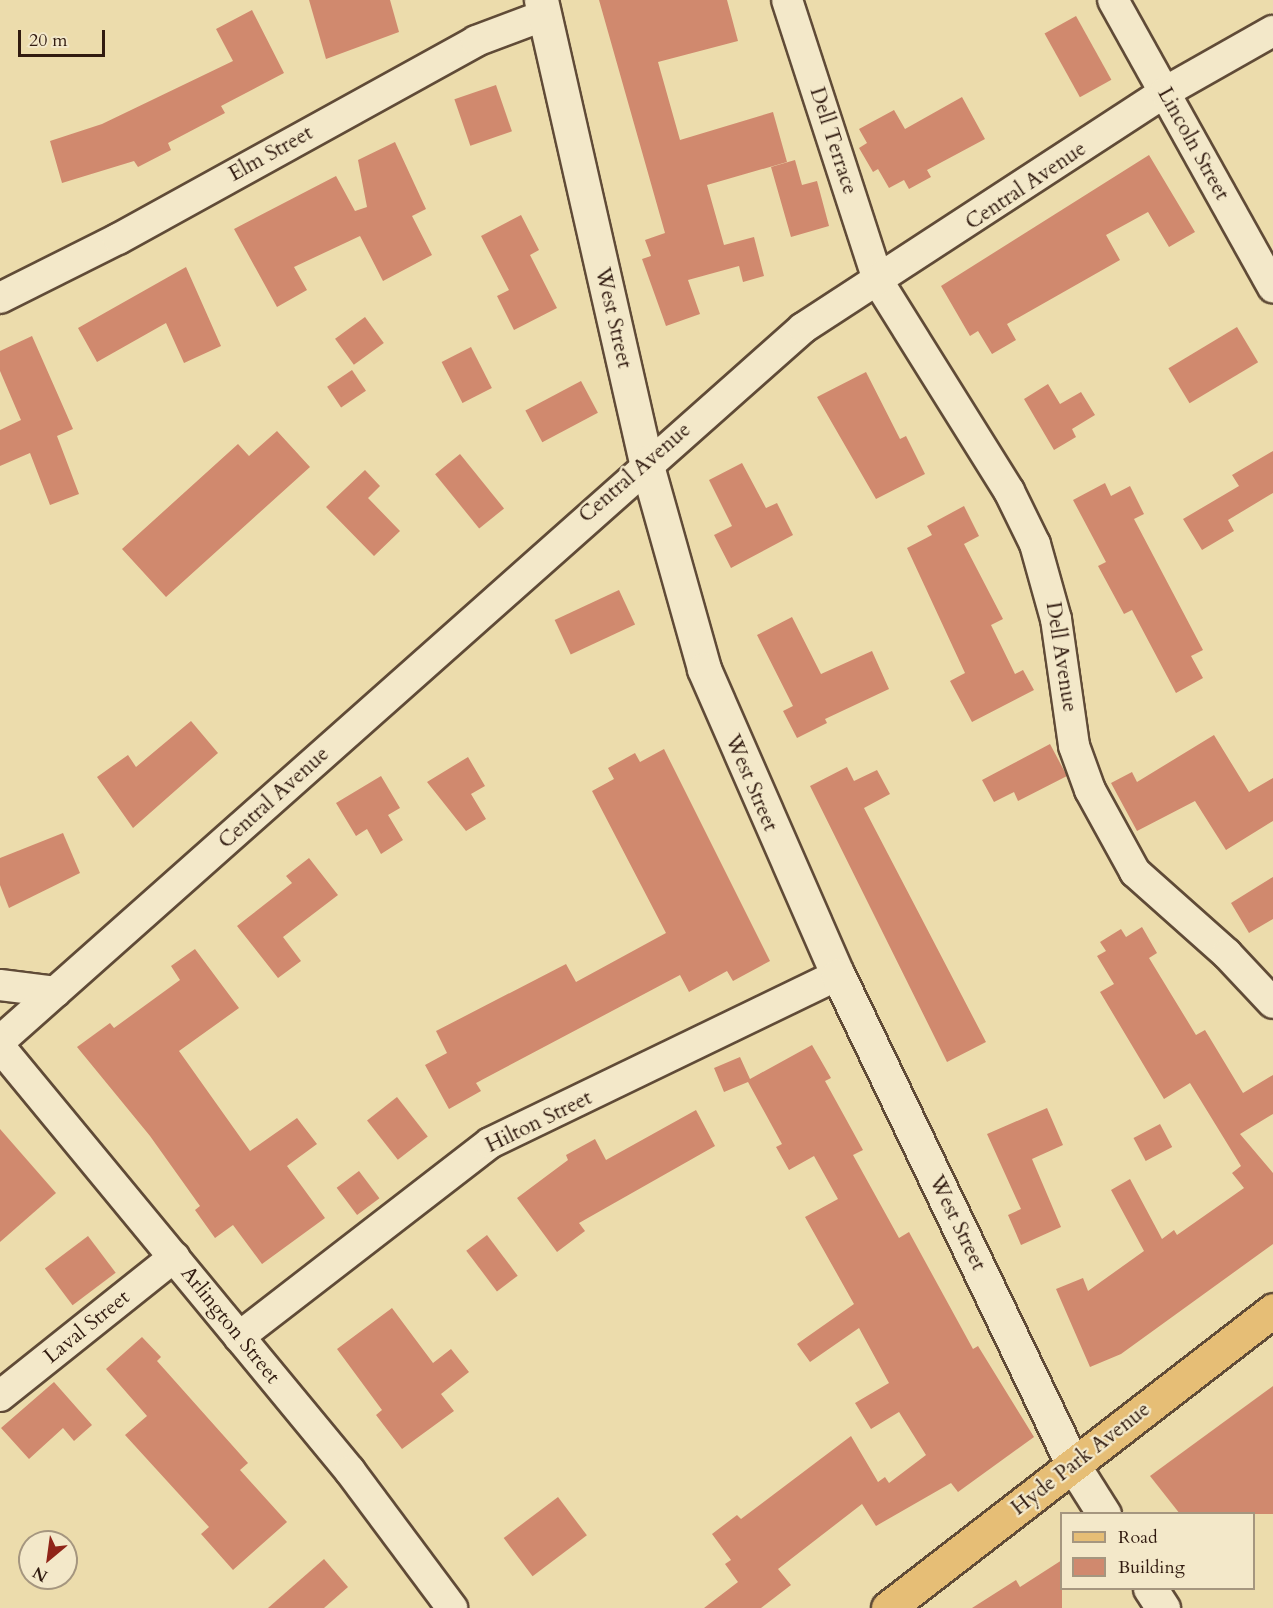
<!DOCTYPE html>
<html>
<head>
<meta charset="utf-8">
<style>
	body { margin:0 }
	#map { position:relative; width:1273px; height:1608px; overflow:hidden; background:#ecdcac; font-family:Cardo,serif }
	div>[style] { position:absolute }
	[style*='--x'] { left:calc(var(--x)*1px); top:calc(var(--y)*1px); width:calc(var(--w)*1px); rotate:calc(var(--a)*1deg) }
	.building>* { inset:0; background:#d0896e; transform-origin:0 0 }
	.roads { filter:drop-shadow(2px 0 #604b37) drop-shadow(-2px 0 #604b37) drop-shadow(0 2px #604b37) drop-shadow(0 -2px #604b37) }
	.minor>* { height:30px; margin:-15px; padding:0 15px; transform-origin:15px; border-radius:15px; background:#f3e8c9 }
	.tertiary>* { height:33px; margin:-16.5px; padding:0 16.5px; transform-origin:16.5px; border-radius:16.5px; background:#f3e8c9 }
	.secondary>* { height:33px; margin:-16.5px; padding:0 16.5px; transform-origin:16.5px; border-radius:16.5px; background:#f3e8c9 }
	.primary>* { height:33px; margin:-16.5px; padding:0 16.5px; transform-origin:16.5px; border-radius:16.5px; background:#e6be76 }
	span { translate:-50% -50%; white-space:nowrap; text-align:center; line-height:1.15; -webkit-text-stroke:4.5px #f3e8c9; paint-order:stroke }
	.street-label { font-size:21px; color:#311b10 }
	.legend { position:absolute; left:1060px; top:1512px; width:195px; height:78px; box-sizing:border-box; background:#f3e8c9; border:2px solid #a5967f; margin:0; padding:8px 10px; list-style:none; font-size:18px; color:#311b10 }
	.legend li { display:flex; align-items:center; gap:12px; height:30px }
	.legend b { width:30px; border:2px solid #a5967f }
	.north { position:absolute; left:18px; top:1530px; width:60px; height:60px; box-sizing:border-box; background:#f3e8c9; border:2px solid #a5967f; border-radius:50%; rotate:209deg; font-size:16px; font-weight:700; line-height:24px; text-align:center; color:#311b10 }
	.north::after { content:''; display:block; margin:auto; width:21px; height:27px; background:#8f2418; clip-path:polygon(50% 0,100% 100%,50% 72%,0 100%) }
	.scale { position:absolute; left:18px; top:30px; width:87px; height:27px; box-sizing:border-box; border:3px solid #311b10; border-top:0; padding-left:8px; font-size:18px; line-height:21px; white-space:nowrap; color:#311b10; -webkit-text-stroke:4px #f3e8c9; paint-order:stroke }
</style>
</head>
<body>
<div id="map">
	<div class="building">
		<i style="clip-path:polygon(309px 0,390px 0,399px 32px,326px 59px)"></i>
		<i style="clip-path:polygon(599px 0,727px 0,738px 41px,658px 62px,680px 140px,773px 112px,787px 162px,707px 185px,724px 245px,754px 237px,764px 276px,743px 282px,739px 266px,688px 280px,700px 314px,666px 326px,642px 259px,651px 256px,645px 240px,665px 233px)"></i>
		<i style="clip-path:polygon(252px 10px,284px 73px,221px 106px,225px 113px,168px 143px,171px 150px,138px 167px,134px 161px,62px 183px,50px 141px,102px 124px,233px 61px,216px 29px)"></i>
		<i style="left:1076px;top:16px;width:73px;height:36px;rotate:61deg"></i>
		<i style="left:496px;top:85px;width:49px;height:44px;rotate:71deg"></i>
		<i style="clip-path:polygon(962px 97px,985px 139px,927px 170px,931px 177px,909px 189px,904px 180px,889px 188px,878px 169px,873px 172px,859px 148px,867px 143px,859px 129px,894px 110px,905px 129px)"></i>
		<i style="clip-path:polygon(395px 142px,426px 209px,412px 216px,432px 255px,383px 281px,360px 236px,294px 267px,307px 290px,277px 307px,234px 229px,336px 176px,355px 211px,367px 207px,358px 160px)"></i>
		<i style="clip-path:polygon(1149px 155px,1195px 232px,1169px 247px,1148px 212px,1106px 235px,1120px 260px,1007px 324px,1016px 340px,992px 354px,978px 331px,970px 336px,941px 286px)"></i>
		<i style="clip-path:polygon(795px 160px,802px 185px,817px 181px,829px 226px,791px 237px,771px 167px)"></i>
		<i style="clip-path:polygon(521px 215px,539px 250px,530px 255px,557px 308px,514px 330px,497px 296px,509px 290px,481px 236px)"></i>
		<i style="clip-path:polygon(186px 267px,221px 346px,184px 363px,166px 323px,97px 362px,78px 328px)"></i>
		<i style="left:365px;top:317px;width:32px;height:37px;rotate:54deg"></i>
		<i style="left:1237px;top:327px;width:41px;height:80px;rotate:59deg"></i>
		<i style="clip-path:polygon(32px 336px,73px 429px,57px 436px,79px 494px,50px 505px,30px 453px,0 466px,0 430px,21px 420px,0 371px,0 351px)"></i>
		<i style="left:471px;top:347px;width:46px;height:33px;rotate:63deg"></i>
		<i style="left:352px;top:370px;width:25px;height:30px;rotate:56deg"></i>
		<i style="clip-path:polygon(866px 372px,900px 439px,906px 436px,925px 474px,876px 499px,817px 397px)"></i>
		<i style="left:581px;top:381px;width:36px;height:63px;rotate:62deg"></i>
		<i style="clip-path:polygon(1048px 384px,1060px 404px,1081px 392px,1095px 415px,1072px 429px,1076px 437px,1054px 450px,1024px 399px)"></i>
		<i style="clip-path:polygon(277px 431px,310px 467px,166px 597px,122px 549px,238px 444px,249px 456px)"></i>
		<i style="clip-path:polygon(1273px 451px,1273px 493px,1228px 520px,1234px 531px,1202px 550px,1183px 519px,1239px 486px,1232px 475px)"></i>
		<i style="left:460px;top:454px;width:70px;height:32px;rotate:51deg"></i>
		<i style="clip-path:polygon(742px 463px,766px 508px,777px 503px,793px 535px,731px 568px,714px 535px,732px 526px,709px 480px)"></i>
		<i style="clip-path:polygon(365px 470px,380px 486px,368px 498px,400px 531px,374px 556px,326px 507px)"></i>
		<i style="clip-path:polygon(1105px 483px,1111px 496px,1130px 486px,1144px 514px,1134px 519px,1203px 650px,1191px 656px,1203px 678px,1176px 693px,1132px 610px,1124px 614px,1098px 566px,1106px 562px,1073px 500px)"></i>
		<i style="clip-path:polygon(964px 506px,979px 536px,964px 544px,1003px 619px,991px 625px,1015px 674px,1023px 670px,1034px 690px,972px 722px,950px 681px,965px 673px,907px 548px,932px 535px,927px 526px)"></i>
		<i style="left:619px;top:590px;width:38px;height:71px;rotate:65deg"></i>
		<i style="clip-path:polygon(792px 617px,821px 674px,872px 651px,889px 689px,825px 719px,827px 723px,797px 738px,783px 711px,793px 706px,757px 635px)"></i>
		<i style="clip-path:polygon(191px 721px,218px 753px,133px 828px,97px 777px,128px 755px,136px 767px)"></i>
		<i style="clip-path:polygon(1214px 735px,1249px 792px,1273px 778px,1273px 821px,1226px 850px,1195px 801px,1137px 831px,1111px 783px,1132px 772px,1137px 782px)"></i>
		<i style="clip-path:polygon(1050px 744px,1067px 776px,1018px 801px,1014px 792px,994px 802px,982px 780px)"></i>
		<i style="clip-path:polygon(664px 749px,770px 961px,733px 981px,727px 971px,689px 992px,680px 975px,476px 1083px,481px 1091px,449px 1109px,425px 1065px,447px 1053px,436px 1031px,566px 964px,576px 982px,666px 933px,592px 791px,614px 779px,608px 768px,635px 753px,640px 762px)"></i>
		<i style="clip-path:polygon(468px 757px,485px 786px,471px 794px,486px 819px,466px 831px,427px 782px)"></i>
		<i style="clip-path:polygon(847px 767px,854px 781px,877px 770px,890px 794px,864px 808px,986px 1042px,947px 1062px,810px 786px)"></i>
		<i style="clip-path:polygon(381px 776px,400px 808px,388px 815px,403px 840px,381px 854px,367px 829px,356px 836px,336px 803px)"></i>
		<i style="clip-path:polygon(63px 833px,80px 873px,9px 908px,0 885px,0 858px)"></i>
		<i style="clip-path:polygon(309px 858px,338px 895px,283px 937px,301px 961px,278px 978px,237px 926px,292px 883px,286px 876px)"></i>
		<i style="clip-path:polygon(1273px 877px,1273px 919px,1249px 933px,1231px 903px)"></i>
		<i style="clip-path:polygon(1142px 927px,1157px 953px,1149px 958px,1196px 1035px,1205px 1030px,1243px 1093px,1273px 1075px,1273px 1114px,1240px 1134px,1273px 1173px,1273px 1244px,1121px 1354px,1090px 1367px,1056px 1289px,1083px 1278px,1088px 1291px,1144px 1251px,1111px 1190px,1130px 1179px,1162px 1239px,1174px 1230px,1177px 1235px,1244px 1188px,1232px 1173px,1241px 1166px,1190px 1083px,1164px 1099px,1100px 992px,1114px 984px,1097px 956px,1106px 951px,1100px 942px,1121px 929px,1126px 937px)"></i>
		<i style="clip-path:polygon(195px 949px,239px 1008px,179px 1051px,250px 1151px,297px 1118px,317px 1144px,287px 1166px,325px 1218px,262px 1264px,233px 1225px,215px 1238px,195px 1210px,200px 1206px,150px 1136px,77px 1047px,110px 1023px,114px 1028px,180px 980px,171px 966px)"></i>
		<i style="clip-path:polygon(812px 1045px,831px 1078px,825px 1081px,863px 1150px,853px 1155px,899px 1238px,909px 1232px,973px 1349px,978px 1346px,1034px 1437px,958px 1492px,951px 1483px,876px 1526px,862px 1504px,778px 1569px,791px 1585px,761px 1608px,704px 1608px,738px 1582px,725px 1564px,731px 1560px,712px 1534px,737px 1515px,741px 1519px,851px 1436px,878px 1482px,885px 1477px,889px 1483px,926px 1455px,899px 1412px,871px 1429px,855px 1403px,889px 1383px,859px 1328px,810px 1362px,797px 1344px,854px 1304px,805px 1217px,838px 1199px,814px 1156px,789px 1170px,776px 1147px,782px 1144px,748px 1082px,724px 1092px,714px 1068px,740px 1057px,750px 1079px)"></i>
		<i style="left:397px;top:1097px;width:50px;height:38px;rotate:52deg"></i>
		<i style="clip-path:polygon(1047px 1108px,1063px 1145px,1032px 1159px,1061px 1227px,1021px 1245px,1008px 1215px,1021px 1209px,987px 1134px)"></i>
		<i style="clip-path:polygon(696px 1110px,715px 1146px,579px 1223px,585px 1231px,557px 1252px,517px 1198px,568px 1160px,566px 1155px,595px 1139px,606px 1160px)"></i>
		<i style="left:1160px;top:1124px;width:26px;height:30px;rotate:62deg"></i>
		<i style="clip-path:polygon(0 1129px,56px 1193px,0 1242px)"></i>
		<i style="left:359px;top:1171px;width:34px;height:28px;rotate:53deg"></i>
		<i style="left:487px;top:1235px;width:51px;height:26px;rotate:53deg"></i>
		<i style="left:88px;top:1236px;width:46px;height:54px;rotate:53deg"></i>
		<i style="clip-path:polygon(392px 1308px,433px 1363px,451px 1349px,469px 1372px,441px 1394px,454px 1411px,402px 1449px,376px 1415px,382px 1410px,337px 1349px)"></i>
		<i style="clip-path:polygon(142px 1337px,161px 1357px,157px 1361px,248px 1463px,240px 1470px,287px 1522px,233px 1570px,201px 1534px,209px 1527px,125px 1435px,147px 1416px,106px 1369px)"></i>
		<i style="clip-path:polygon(54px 1382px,92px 1425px,74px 1441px,63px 1428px,29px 1459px,1px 1428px)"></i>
		<i style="clip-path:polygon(1273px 1386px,1273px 1514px,1180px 1514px,1150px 1476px)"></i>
		<i style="left:558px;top:1497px;width:48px;height:68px;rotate:53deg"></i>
		<i style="clip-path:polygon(324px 1559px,348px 1587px,324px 1608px,268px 1608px)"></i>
		<i style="clip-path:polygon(1062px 1560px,1062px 1608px,972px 1608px,1016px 1580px,1020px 1587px)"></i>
	</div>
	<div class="roads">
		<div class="minor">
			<i style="--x:787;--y:0;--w:298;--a:72"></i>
			<i style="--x:879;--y:283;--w:245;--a:58"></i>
			<i style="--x:1009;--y:491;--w:59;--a:63.9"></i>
			<i style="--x:1035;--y:544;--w:78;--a:74.4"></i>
			<i style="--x:1056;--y:619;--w:128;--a:81.9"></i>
			<i style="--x:1074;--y:746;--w:47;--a:70"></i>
			<i style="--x:1090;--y:790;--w:94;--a:61.2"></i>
			<i style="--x:1135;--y:872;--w:123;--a:41.7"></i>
			<i style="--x:1227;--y:954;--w:67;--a:46.8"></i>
			<i style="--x:1113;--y:0;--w:329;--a:60.9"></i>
			<i style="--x:0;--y:298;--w:132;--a:-26.6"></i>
			<i style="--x:118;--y:239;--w:409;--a:-28.9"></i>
			<i style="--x:476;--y:41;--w:74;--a:-20.6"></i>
			<i style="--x:0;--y:985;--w:56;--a:7.1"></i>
			<i style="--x:0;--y:1041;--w:1074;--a:-41.6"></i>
			<i style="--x:803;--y:328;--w:432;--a:-33.1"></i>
			<i style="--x:1165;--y:92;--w:124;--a:-29.5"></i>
			<i style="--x:0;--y:1047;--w:550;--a:50.46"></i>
			<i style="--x:350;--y:1471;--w:171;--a:53.3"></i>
			<i style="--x:239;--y:1337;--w:317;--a:-37.7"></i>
			<i style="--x:490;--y:1143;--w:386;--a:-25.8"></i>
			<i style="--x:0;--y:1396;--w:223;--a:-38.6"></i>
		</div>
		<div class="tertiary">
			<i style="--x:1073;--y:1465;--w:58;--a:57.7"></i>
			<i style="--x:1150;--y:1588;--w:24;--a:57"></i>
		</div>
		<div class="secondary">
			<i style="--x:541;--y:0;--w:474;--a:77.2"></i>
			<i style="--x:646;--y:462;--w:215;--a:74.3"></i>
			<i style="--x:704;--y:669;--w:334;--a:66.4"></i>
			<i style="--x:838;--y:975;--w:543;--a:64.38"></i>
		</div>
		<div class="primary">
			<i style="--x:888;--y:1608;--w:487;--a:-37.7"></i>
		</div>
	</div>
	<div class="street-label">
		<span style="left:833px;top:141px;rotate:72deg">Dell Terrace</span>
		<span style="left:1193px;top:144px;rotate:61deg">Lincoln Street</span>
		<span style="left:271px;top:154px;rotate:-29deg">Elm Street</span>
		<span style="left:1026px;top:186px;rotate:-34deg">Central Avenue</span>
		<span style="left:613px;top:318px;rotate:77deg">West Street</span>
		<span style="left:635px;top:473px;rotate:-41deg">Central Avenue</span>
		<span style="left:1061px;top:657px;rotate:81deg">Dell Avenue</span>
		<span style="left:751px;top:783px;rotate:67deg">West Street</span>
		<span style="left:274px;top:798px;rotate:-42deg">Central Avenue</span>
		<span style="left:539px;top:1122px;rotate:-26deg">Hilton Street</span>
		<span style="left:957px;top:1223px;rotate:64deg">West Street</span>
		<span style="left:230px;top:1325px;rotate:51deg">Arlington Street</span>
		<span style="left:87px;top:1327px;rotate:-39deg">Laval Street</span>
		<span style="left:1081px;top:1459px;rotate:-38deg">Hyde Park Avenue</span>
	</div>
	<ul class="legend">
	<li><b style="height:8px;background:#e6be76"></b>Road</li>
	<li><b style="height:16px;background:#d0896e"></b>Building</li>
	</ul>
	<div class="north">N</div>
	<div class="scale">20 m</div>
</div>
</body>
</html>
